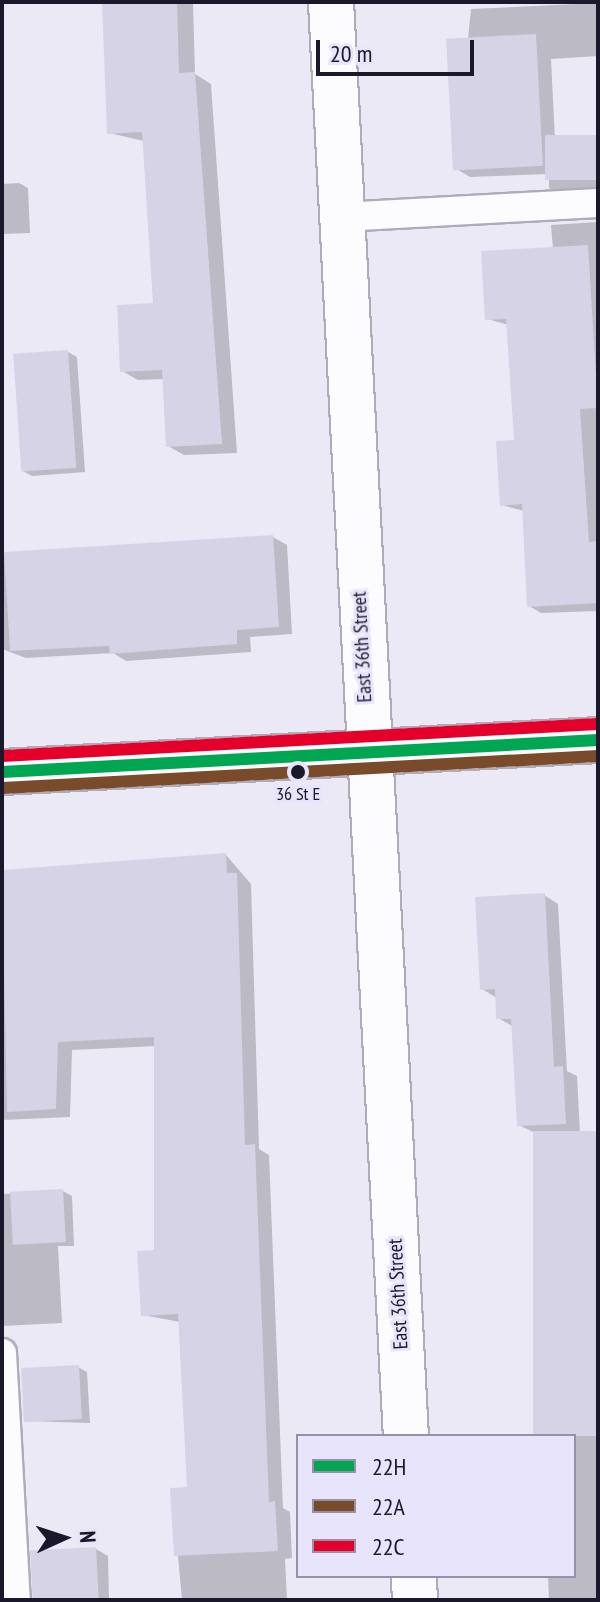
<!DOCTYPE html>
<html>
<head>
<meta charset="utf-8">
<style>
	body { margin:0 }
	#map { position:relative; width:600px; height:1602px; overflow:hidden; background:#ebe9f6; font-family:"PT Sans Narrow",sans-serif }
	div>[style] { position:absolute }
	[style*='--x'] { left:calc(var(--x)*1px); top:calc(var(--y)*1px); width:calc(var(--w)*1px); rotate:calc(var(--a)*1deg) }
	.shadow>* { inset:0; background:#0003 }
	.building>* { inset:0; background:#d6d3e7; transform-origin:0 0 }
	.roads { filter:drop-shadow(2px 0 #aeabbb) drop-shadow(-2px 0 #aeabbb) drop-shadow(0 2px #aeabbb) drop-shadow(0 -2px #aeabbb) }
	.service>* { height:28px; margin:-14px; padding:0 14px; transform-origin:14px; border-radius:14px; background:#fcfcfe }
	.minor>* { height:44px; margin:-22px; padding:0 22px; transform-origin:22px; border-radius:22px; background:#fcfcfe }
	.bus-1>* { height:12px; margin:-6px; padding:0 6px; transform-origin:6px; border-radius:6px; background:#00a651 }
	.bus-2>* { height:12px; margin:-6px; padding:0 6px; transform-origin:6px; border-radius:6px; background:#7a4b2a }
	.bus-3>* { height:12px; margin:-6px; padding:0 6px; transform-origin:6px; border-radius:6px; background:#e4002b }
	.dots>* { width:22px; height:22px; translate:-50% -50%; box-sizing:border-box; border:4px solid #e7e4fb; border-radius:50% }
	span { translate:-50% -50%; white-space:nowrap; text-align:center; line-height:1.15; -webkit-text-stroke:6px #e7e4fb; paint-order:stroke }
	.bus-label { font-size:18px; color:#1b182b }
	.street-label { font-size:20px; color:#1b182b }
	.frame { position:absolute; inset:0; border:4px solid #1b182b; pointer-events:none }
	.legend { position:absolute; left:296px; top:1434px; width:280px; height:144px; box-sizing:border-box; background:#e7e4fb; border:2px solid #9592a8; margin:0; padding:10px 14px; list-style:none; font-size:24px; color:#1b182b }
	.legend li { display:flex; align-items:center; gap:16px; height:40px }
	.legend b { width:40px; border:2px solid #9592a8 }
	.north { position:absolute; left:24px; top:1498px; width:80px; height:80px; -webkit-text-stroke:6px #e7e4fb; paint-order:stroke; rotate:87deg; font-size:22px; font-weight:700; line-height:32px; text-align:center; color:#1b182b }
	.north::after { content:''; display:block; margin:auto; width:28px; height:36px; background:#1b182b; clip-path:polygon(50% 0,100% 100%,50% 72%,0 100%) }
	.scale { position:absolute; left:316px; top:40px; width:158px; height:36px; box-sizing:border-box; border:4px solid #1b182b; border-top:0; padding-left:10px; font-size:24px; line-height:28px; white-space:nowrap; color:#1b182b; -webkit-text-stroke:6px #e7e4fb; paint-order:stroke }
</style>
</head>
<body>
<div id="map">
	<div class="shadow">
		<i style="clip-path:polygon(105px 2px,193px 2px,195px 74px,211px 84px,237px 453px,184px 455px,168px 446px,164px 379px,138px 380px,122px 371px,155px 305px,144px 141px,109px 133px)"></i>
		<i style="clip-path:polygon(598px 3px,598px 56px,551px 59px,555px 140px,598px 137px,598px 194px,562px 194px,549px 188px,549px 174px,470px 177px,455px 168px,471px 9px)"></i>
		<i style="clip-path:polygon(19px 183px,28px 188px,30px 233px,2px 234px,2px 184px)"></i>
		<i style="clip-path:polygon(598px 222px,598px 611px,541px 613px,529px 606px,524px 511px,502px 505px,516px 442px,509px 325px,487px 319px,553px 249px,551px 225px)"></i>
		<i style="clip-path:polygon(68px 352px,77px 357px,85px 472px,32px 476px,23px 471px)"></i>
		<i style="clip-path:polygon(273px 537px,287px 545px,292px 634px,250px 637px,251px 652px,126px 661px,113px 653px,26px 658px,2px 649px,2px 553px)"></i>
		<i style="clip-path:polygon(226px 855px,251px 884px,259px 1149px,269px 1155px,283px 1508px,290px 1512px,292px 1558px,285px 1559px,287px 1600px,182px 1600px,172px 1490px,189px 1489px,180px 1322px,143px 1315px,156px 1252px,156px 1046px,72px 1050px,70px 1117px,2px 1120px,2px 874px)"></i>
		<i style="clip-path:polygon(544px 895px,558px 904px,567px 1071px,577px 1076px,580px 1134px,598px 1133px,598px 1600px,549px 1600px,548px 1576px,574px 1576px,574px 1436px,544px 1436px,535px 1133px,519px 1125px,514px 1027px,498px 1018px,497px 998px,482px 989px)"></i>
		<i style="clip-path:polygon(63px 1191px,72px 1196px,74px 1246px,58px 1246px,62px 1323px,2px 1326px,2px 1194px)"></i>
		<i style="clip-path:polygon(78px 1367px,87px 1372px,90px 1423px,26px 1421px)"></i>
		<i style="clip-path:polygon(96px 1549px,108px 1556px,109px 1600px,33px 1600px)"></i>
	</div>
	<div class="building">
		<i style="clip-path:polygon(102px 2px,177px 2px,179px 73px,195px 72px,222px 444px,166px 447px,162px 370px,120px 372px,117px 305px,153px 303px,142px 132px,107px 134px)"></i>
		<i style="left:536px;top:34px;width:132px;height:90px;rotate:87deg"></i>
		<i style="left:598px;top:135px;width:45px;height:53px;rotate:90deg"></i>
		<i style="clip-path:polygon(588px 245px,598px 408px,580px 409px,589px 542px,598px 541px,598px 603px,527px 607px,522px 504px,500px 506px,496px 441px,514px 440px,506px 319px,485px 320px,481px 251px)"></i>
		<i style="left:68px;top:350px;width:118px;height:55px;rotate:86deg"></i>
		<i style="clip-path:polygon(273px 535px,279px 627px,237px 630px,237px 644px,110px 654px,109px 646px,10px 651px,4px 552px)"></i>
		<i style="clip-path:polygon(226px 853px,227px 873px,237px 873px,245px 1145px,255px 1144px,269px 1502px,275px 1501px,278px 1551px,174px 1556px,170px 1488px,187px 1487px,178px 1314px,141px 1316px,137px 1251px,154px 1250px,154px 1037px,58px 1042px,56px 1109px,7px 1112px,2px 870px)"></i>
		<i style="clip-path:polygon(545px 893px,554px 1067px,563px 1066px,566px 1124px,517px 1126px,511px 1019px,496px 1019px,495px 989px,480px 990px,475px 897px)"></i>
		<i style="left:598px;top:1131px;width:305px;height:65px;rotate:90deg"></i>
		<i style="left:63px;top:1189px;width:53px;height:53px;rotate:87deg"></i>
		<i style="left:79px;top:1365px;width:54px;height:58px;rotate:87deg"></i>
		<i style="left:96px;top:1547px;width:53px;height:66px;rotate:87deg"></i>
	</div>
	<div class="roads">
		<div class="service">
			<i style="--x:341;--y:217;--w:257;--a:-3.1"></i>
			<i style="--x:2;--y:1353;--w:247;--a:86.8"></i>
		</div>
		<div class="minor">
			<i style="--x:331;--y:2;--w:1436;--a:87.01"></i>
			<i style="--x:2;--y:772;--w:597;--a:-3.07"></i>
			<i style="--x:414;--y:1576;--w:24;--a:88"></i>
		</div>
	</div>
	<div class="bus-1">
		<i style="--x:2;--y:772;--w:597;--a:-3.07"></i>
	</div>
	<div class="bus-2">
		<i style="--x:3;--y:788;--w:596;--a:-3.08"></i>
	</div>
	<div class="bus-3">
		<i style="--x:2;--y:756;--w:596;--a:-3.08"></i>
	</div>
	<div class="dots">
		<i style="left:298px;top:772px;background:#1b182b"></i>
	</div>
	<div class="bus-label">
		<span style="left:298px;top:794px">36 St E</span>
	</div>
	<div class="street-label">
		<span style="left:362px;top:647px;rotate:-93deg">East 36th Street</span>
		<span style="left:398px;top:1294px;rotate:-93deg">East 36th Street</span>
	</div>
	<div class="frame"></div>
	<ul class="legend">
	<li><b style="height:10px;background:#00a651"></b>22H</li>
	<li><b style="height:10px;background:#7a4b2a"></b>22A</li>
	<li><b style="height:10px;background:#e4002b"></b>22C</li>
	</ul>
	<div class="north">N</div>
	<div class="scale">20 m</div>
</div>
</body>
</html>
